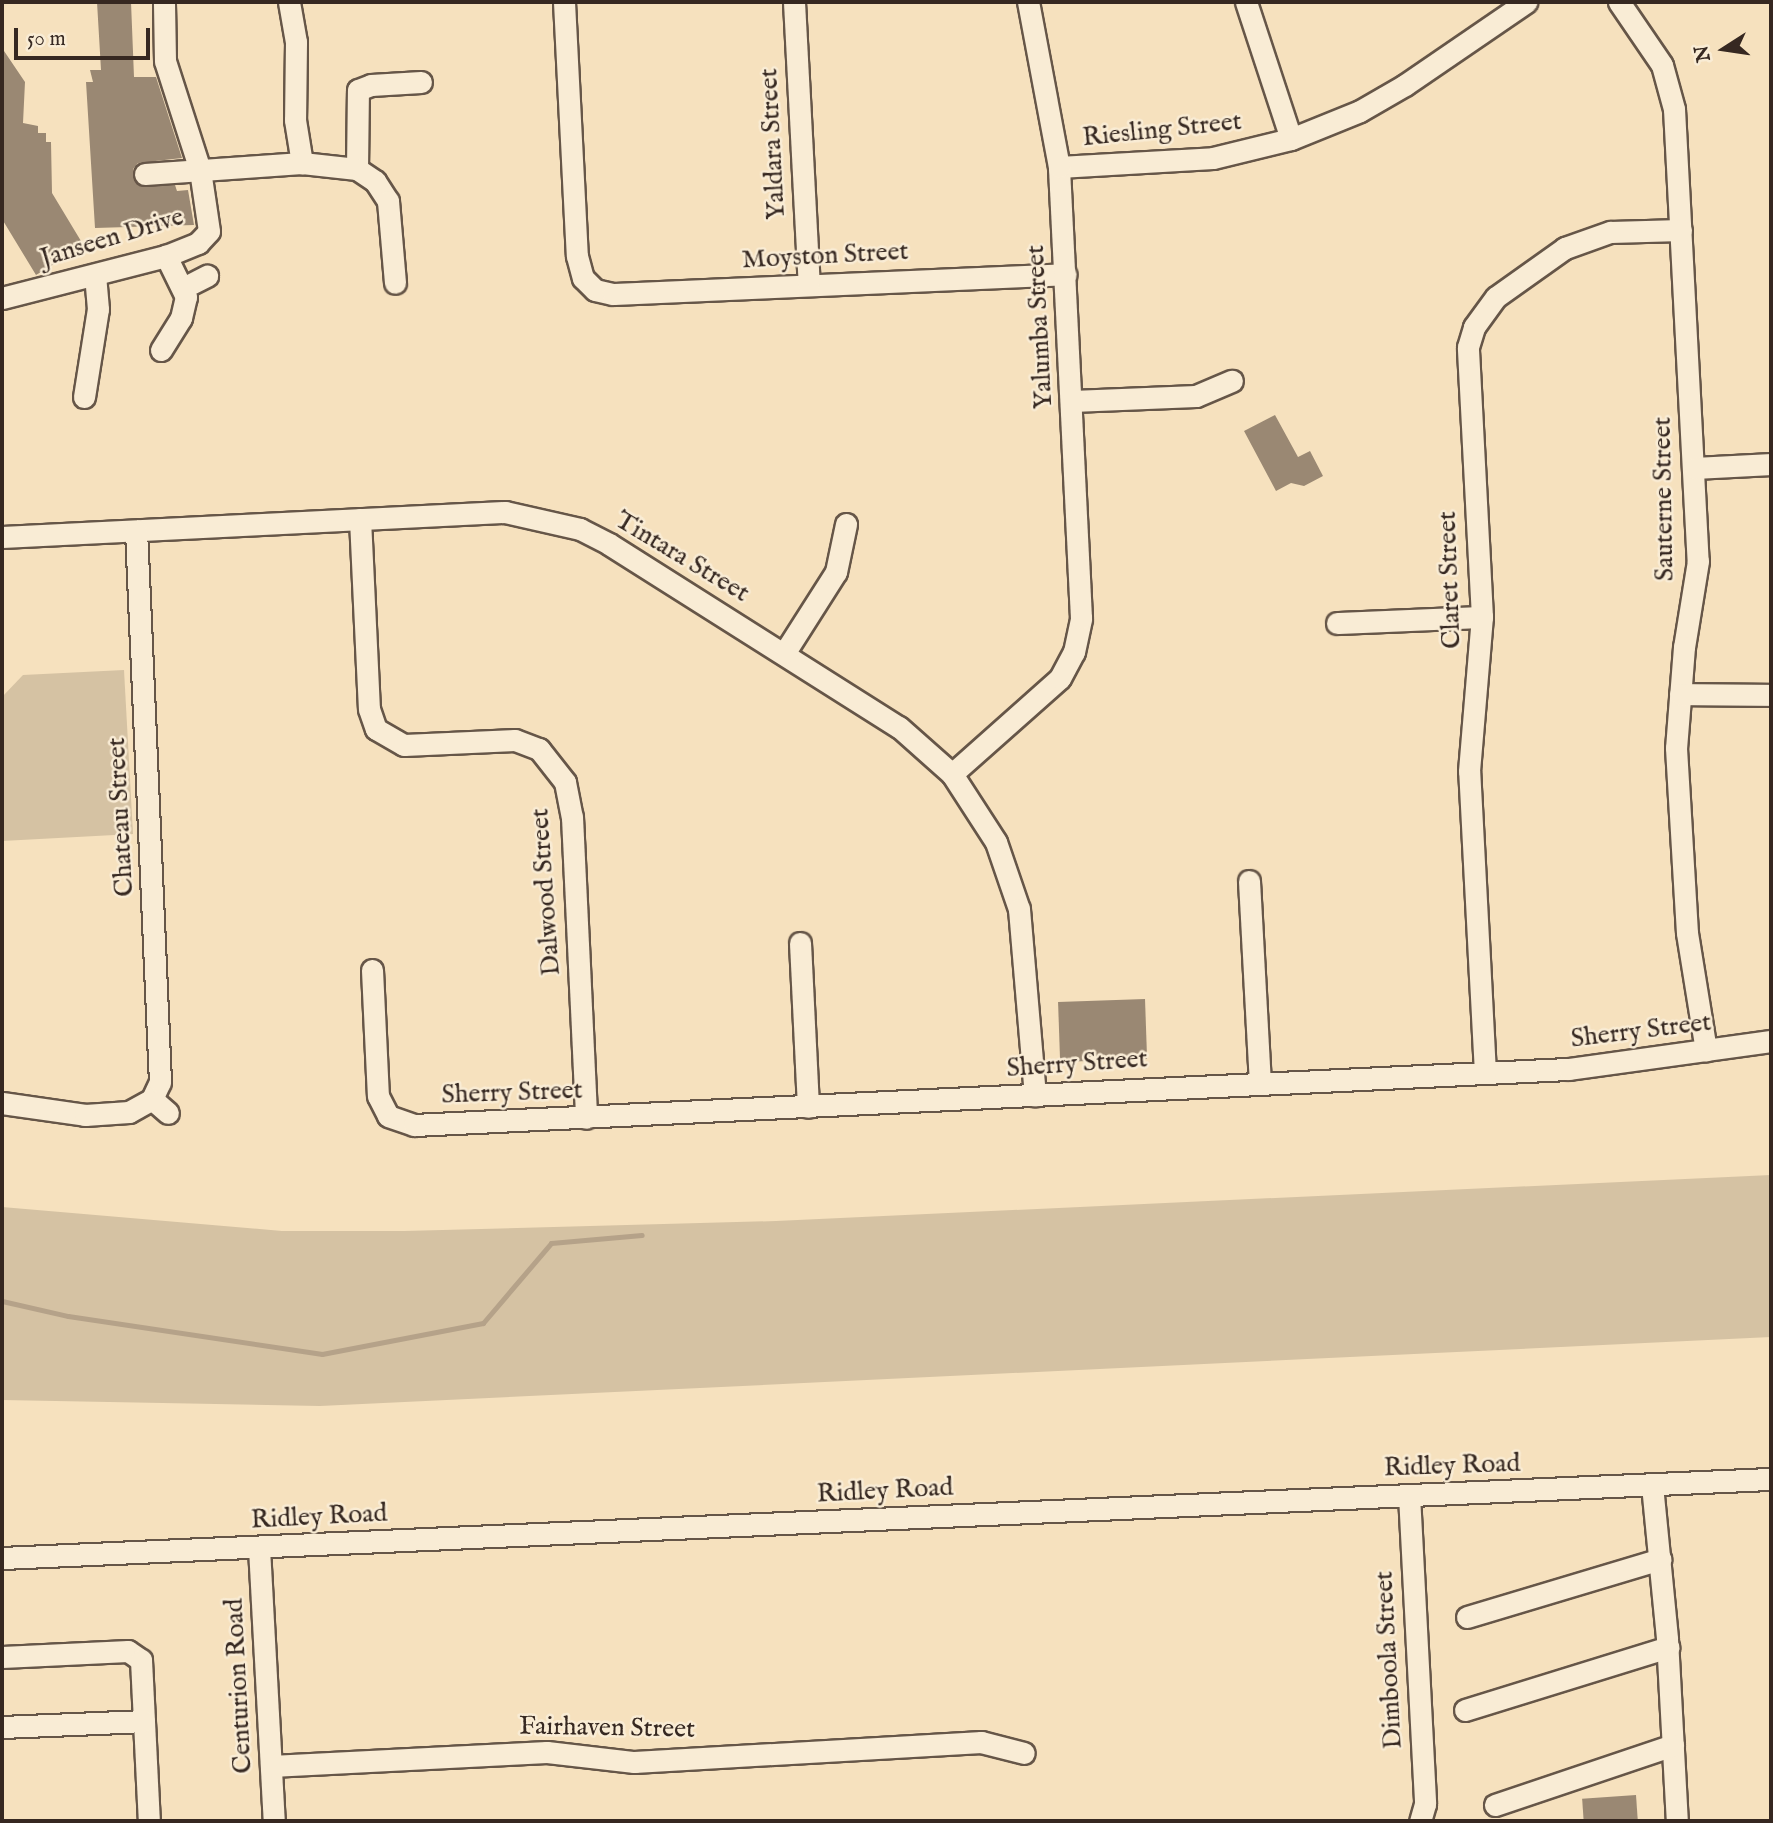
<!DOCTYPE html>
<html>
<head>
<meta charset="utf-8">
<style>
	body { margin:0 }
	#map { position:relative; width:1773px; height:1823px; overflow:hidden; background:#f6e1be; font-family:"IM FELL English",serif }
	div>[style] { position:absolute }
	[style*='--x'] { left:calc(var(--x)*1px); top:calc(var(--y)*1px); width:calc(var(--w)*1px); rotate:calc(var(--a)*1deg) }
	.green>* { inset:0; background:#d5c2a3 }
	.stream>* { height:5px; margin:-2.5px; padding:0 2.5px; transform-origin:2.5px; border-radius:2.5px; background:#b5a289 }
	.building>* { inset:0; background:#9a8873; transform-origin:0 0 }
	.roads { filter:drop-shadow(2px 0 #665648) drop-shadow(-2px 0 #665648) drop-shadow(0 2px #665648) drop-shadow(0 -2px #665648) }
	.minor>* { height:21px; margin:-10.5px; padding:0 10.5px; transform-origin:10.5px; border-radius:10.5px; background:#f9ecd5 }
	span { translate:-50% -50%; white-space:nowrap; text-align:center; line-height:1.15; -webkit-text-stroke:5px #f9ecd5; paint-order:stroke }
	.street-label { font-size:26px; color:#362821 }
	.frame { position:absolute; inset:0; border:4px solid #362821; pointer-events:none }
	.north { position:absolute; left:1689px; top:14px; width:70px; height:70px; -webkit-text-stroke:5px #f9ecd5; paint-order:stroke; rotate:258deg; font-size:19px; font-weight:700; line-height:28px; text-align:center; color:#362821 }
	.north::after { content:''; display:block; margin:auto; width:24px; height:32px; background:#362821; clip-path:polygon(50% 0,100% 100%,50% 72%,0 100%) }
	.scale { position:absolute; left:14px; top:28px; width:136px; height:32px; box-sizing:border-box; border:4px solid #362821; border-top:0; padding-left:9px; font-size:21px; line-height:24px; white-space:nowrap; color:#362821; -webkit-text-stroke:5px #f9ecd5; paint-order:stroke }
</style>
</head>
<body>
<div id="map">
	<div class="green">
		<i style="clip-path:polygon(124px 670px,133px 834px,2px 841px,2px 697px,23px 675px)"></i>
		<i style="clip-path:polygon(1771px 1175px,1771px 1337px,320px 1406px,2px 1400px,2px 1207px,282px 1231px,404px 1231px,776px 1221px)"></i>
	</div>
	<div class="stream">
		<i style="--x:2;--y:1301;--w:68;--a:12.8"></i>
		<i style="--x:68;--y:1316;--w:257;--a:8.5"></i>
		<i style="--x:322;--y:1354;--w:164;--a:-10.9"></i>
		<i style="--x:483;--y:1323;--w:105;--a:-49.6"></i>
		<i style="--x:551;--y:1243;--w:91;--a:-5"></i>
	</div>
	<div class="building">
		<i style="clip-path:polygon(97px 2px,131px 2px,134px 77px,156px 77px,182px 158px,138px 163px,133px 169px,134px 181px,145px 187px,175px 185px,177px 191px,188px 190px,194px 225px,95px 228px,86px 82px,93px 82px,90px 70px,101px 70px)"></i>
		<i style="clip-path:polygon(2px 48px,25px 82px,23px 123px,38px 126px,38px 133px,46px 133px,46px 142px,51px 142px,52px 193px,84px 246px,36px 275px,2px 219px)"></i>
		<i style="clip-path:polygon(1275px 415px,1298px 457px,1310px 451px,1323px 476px,1304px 486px,1291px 483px,1276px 491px,1244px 431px)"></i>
		<i style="left:1145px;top:999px;width:60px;height:87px;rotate:88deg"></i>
		<i style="left:1636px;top:1795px;width:26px;height:54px;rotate:86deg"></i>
	</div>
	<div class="roads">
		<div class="minor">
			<i style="--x:289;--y:2;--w:41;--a:80.1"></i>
			<i style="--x:296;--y:42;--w:78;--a:90.7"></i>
			<i style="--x:295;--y:120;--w:44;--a:80.8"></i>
			<i style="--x:564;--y:2;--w:254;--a:87.1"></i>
			<i style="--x:577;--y:256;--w:23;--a:75"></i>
			<i style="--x:583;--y:278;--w:17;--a:45"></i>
			<i style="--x:595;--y:290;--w:18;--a:13"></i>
			<i style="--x:613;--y:294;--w:453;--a:-2.5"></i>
			<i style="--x:794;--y:2;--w:282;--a:87"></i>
			<i style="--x:1246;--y:2;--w:144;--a:71.8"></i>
			<i style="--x:1619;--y:2;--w:76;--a:55.7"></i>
			<i style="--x:1662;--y:65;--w:46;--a:74.7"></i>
			<i style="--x:1674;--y:109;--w:453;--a:87"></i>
			<i style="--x:1698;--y:561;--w:87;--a:99.2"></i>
			<i style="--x:1684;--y:647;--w:101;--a:94.5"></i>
			<i style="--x:1676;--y:748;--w:185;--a:86.6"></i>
			<i style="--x:1687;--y:933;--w:119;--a:80.8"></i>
			<i style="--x:1059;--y:167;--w:154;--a:-3.3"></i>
			<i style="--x:1213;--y:158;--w:80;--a:-13.7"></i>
			<i style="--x:1291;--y:139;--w:74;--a:-22.1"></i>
			<i style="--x:1360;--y:111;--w:52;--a:-30"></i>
			<i style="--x:1405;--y:85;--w:147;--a:-34.4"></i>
			<i style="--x:357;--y:169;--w:79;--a:-89.3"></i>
			<i style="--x:358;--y:90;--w:14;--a:-21"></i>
			<i style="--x:371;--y:85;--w:50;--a:-3.4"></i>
			<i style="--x:145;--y:174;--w:157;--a:-4"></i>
			<i style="--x:302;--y:163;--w:55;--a:6.2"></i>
			<i style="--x:357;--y:169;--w:22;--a:34"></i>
			<i style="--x:375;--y:181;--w:24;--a:57"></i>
			<i style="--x:388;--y:201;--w:82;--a:85.1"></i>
			<i style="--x:185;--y:287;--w:25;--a:-27"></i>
			<i style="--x:2;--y:298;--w:169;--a:-14.4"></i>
			<i style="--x:166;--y:256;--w:35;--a:-22"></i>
			<i style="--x:198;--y:243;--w:16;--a:-47"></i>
			<i style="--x:209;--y:231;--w:62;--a:-98.4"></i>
			<i style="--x:200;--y:170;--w:114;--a:-107.8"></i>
			<i style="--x:165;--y:61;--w:59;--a:-91"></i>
			<i style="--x:161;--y:350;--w:38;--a:-58"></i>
			<i style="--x:181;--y:318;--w:22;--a:-77"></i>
			<i style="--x:186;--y:297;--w:46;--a:-116"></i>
			<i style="--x:84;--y:397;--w:89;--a:-81"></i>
			<i style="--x:98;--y:309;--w:32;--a:-95"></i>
			<i style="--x:1072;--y:401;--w:124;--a:-2.3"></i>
			<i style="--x:1196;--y:396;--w:39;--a:-23"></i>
			<i style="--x:1695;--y:468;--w:76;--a:-3"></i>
			<i style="--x:360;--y:519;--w:190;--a:87.3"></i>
			<i style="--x:369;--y:709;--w:21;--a:71"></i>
			<i style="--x:376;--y:729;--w:32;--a:30"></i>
			<i style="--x:404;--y:745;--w:111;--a:-2.6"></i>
			<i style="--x:515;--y:740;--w:26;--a:21"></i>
			<i style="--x:539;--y:749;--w:42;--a:51.8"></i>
			<i style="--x:565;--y:782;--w:36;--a:79"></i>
			<i style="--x:572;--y:817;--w:301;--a:87.3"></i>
			<i style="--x:2;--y:537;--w:504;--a:-2.85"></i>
			<i style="--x:505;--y:512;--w:77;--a:12.8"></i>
			<i style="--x:580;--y:529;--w:33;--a:27"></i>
			<i style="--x:609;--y:544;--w:343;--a:32.3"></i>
			<i style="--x:899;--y:727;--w:71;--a:41.6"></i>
			<i style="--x:952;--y:774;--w:81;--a:57.1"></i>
			<i style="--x:996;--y:842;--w:71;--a:71.1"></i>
			<i style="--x:1019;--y:909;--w:187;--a:85.1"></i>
			<i style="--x:1337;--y:623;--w:145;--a:-2.4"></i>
			<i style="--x:785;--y:652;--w:95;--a:-57.5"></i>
			<i style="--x:836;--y:572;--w:49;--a:-78.2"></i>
			<i style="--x:1680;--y:694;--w:91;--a:0.6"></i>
			<i style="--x:952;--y:774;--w:144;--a:-41.6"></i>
			<i style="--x:1060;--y:678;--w:30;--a:-62"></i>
			<i style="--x:1074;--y:652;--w:35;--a:-78"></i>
			<i style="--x:1081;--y:618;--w:452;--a:-92.8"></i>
			<i style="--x:1059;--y:167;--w:168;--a:-100.6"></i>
			<i style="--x:1249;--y:881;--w:201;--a:86.9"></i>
			<i style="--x:800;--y:943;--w:164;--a:87.2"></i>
			<i style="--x:372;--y:970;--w:126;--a:87.3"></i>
			<i style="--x:378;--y:1096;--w:22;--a:63"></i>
			<i style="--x:388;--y:1116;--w:28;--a:19"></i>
			<i style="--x:414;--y:1125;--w:1156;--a:-2.78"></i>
			<i style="--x:1569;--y:1069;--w:204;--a:-7.9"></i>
			<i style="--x:1485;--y:1073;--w:302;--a:-93"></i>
			<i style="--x:1469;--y:771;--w:155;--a:-85.2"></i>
			<i style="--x:1482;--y:617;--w:270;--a:-93"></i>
			<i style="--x:1468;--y:347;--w:21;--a:-73"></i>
			<i style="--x:1474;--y:327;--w:37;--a:-54"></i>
			<i style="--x:1496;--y:297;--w:85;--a:-35.4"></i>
			<i style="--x:1565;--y:248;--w:48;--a:-19.6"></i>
			<i style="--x:1610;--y:232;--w:71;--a:-1.6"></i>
			<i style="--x:152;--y:1099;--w:21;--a:41"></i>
			<i style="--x:2;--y:1103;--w:84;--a:8.2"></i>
			<i style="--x:85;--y:1115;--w:44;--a:-3.9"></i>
			<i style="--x:129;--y:1112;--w:26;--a:-29"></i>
			<i style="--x:152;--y:1099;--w:19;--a:-65"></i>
			<i style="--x:160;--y:1082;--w:552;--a:-92.49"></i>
			<i style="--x:1652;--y:1485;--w:155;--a:84.4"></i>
			<i style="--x:1667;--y:1639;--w:182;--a:86.9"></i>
			<i style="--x:1409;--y:1495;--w:309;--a:87"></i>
			<i style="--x:1425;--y:1804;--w:18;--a:106"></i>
			<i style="--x:259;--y:1548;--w:273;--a:86.9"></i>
			<i style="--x:2;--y:1558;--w:1771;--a:-2.56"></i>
			<i style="--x:1467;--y:1617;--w:202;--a:-16.7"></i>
			<i style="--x:2;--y:1657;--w:126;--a:-2.7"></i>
			<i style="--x:128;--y:1651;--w:16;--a:35"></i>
			<i style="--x:141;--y:1660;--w:161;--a:87.2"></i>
			<i style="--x:1465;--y:1710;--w:213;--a:-17.2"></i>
			<i style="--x:2;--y:1727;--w:142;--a:-2.4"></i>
			<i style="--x:271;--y:1766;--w:276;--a:-2.9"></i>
			<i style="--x:547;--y:1752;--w:88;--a:6.6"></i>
			<i style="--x:634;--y:1762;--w:348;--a:-3.3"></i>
			<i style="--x:981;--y:1742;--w:44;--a:14.3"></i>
			<i style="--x:1495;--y:1805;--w:188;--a:-18.6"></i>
		</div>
	</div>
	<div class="street-label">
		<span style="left:1162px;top:130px;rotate:-6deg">Riesling Street</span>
		<span style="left:773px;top:144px;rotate:-93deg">Yaldara Street</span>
		<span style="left:112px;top:238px;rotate:-17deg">Janseen Drive</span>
		<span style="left:825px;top:256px;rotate:-3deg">Moyston Street</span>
		<span style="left:1040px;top:327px;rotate:-93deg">Yalumba Street</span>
		<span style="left:1664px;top:499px;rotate:-91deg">Sauterne Street</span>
		<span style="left:682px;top:557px;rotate:31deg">Tintara Street</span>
		<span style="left:1450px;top:580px;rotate:-92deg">Claret Street</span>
		<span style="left:121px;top:817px;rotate:-93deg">Chateau Street</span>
		<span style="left:546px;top:892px;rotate:-94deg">Dalwood Street</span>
		<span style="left:1641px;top:1031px;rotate:-7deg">Sherry Street</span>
		<span style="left:1077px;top:1064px;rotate:-4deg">Sherry Street</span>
		<span style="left:512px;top:1093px;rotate:-2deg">Sherry Street</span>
		<span style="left:1452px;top:1466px;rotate:-2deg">Ridley Road</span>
		<span style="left:885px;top:1491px;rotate:-3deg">Ridley Road</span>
		<span style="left:319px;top:1517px;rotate:-3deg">Ridley Road</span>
		<span style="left:1389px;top:1660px;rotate:-93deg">Dimboola Street</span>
		<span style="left:239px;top:1686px;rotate:-93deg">Centurion Road</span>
		<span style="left:607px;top:1728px;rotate:1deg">Fairhaven Street</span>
	</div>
	<div class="frame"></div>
	<div class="north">N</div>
	<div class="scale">50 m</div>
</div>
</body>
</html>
